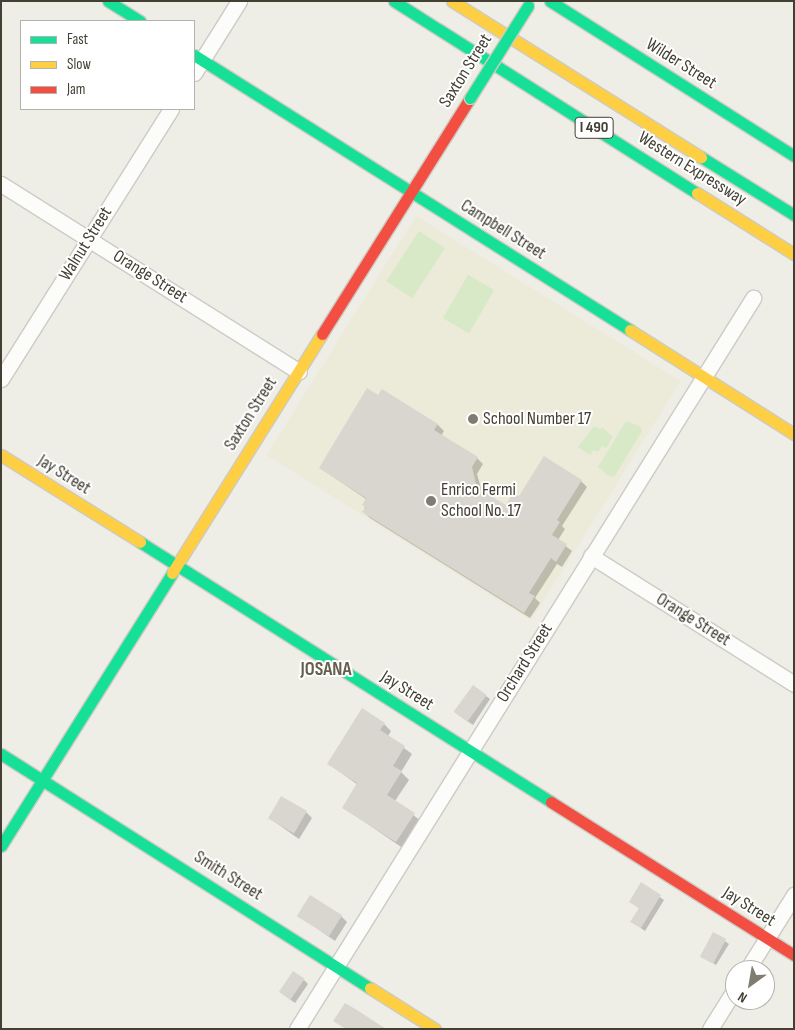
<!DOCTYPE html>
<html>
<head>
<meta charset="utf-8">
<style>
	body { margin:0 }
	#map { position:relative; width:795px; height:1030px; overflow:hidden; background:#eeede6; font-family:"Sofia Sans Condensed",sans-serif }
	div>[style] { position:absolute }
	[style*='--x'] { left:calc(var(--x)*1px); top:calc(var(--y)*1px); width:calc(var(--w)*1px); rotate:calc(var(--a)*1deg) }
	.education>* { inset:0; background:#ecead8; transform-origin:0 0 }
	.green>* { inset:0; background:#d7e9c6; transform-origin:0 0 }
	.shadow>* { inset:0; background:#0003 }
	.building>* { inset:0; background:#d8d6cf; transform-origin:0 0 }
	.roads { filter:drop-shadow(1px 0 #cccbc4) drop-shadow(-1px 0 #cccbc4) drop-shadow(0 1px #cccbc4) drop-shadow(0 -1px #cccbc4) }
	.street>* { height:15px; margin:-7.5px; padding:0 7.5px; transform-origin:7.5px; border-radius:7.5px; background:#fcfcfb }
	.fast>* { height:11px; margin:-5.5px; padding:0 5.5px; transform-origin:5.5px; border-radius:5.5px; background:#16e098 }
	.slow>* { height:11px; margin:-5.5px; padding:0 5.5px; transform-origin:5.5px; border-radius:5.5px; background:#ffcf43 }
	.jam>* { height:11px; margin:-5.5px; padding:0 5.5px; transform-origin:5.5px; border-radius:5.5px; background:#f24e42 }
	.bridges { filter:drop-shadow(1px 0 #ceccbd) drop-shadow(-1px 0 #ceccbd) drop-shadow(0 1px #ceccbd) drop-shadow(0 -1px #ceccbd) }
	.fast-bridge>* { height:11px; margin:-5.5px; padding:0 5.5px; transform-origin:5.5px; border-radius:5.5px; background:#16e098 }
	.dots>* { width:14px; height:14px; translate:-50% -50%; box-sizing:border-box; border:2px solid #fff; border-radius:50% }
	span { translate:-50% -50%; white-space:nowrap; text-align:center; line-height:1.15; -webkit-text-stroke:4px #fff; paint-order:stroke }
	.shield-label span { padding:1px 4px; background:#fff; border:1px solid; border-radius:4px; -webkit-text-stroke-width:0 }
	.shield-label { font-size:16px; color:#433f33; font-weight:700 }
	.street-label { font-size:18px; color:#433f33 }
	.poi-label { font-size:18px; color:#433f33 }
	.left { translate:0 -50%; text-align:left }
	.neighbourhood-label { font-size:19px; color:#665f4b; font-weight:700 }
	.frame { position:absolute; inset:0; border:2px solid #433f33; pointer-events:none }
	.legend { position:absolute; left:20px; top:20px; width:175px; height:90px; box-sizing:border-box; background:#fff; border:1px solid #b4b2ad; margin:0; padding:6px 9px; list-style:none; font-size:15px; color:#433f33 }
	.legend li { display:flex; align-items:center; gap:10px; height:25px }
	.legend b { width:25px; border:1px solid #b4b2ad }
	.north { position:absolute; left:725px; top:960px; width:50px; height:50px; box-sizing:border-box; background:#fff; border:1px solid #b4b2ad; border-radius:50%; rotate:212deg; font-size:14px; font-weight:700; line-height:20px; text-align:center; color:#433f33 }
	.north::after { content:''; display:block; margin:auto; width:18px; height:22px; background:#7f7c72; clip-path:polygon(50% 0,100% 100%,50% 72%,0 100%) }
</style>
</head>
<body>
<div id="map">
	<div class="education">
		<i style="left:416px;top:216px;width:312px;height:282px;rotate:32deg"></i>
	</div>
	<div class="green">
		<i style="left:419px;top:231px;width:31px;height:60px;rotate:33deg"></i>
		<i style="left:468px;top:275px;width:30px;height:50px;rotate:30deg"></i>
		<i style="clip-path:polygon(626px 421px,639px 426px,642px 431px,614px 477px,609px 476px,598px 467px)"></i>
		<i style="clip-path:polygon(594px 426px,601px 429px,602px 427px,613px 437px,606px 448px,602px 446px,598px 452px,593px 450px,590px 455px,578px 447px)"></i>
	</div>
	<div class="shadow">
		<i style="clip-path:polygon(382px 391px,438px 425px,444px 431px,441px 436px,477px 458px,483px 464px,477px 474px,482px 492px,506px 507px,519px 498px,581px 481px,587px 487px,562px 526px,565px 529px,558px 540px,572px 551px,562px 567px,557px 564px,535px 598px,540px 603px,530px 618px,370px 518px,364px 512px,366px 499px,320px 468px)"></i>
		<i style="clip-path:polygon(486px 696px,490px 699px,473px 725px,456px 713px)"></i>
		<i style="clip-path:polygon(384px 724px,391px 731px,388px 736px,412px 754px,401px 772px,409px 780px,395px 801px,421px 821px,404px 849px,343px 807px,358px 785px,329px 764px)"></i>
		<i style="clip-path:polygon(306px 812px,312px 818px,299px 839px,269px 818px)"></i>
		<i style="clip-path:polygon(641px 884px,664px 900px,645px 931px,632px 922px,640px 909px,631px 902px)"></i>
		<i style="clip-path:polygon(299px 916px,341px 916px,347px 922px,335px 941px)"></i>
		<i style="clip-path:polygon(714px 933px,729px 944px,716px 965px,703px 957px)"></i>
		<i style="clip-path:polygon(304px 980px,308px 984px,295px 1003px,280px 992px)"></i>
	</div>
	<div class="building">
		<i style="clip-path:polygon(367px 388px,378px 395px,382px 389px,438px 424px,434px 430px,478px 457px,472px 467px,477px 488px,506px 505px,513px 493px,519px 496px,544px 456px,582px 480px,557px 520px,560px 522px,552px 535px,567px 544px,556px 562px,551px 558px,529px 593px,535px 596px,524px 613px,362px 512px,366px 507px,362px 505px,366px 498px,319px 468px)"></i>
		<i style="left:473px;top:685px;width:17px;height:33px;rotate:36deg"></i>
		<i style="clip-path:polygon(362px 708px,385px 723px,380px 730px,405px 746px,393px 766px,402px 771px,387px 795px,415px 813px,396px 842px,342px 808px,357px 783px,327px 764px)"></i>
		<i style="left:281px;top:796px;width:30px;height:26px;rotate:30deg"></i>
		<i style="clip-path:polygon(641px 882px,661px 895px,641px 928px,630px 922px,639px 908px,629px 902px)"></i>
		<i style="left:310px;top:895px;width:38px;height:25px;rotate:32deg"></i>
		<i style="left:713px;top:932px;width:15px;height:28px;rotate:28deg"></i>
		<i style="left:293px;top:971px;width:14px;height:25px;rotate:34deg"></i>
		<i style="clip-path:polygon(345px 1003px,357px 1010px,386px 1029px,346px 1029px,333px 1021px)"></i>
	</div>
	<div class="roads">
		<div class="street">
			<i style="--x:194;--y:73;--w:85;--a:-58"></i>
			<i style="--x:1;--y:184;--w:352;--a:32.2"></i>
			<i style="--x:1;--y:379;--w:319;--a:-57.8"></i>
			<i style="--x:591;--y:556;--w:240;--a:32.2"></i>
			<i style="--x:747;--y:970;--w:89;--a:-57.9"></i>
			<i style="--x:297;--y:1029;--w:862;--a:-58.04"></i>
			<i style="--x:710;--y:1029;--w:47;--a:-58"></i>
		</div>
		<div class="fast">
			<i style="--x:108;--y:1;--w:38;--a:32"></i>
			<i style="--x:394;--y:1;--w:359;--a:32.4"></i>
			<i style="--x:550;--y:1;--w:289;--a:32.4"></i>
			<i style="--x:194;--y:55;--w:515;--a:32.24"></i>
			<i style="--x:701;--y:157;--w:110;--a:31.9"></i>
			<i style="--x:140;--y:542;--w:486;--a:32.3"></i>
			<i style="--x:1;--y:754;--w:437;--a:32.4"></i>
			<i style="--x:1;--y:846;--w:322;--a:-57.9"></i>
		</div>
		<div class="slow">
			<i style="--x:452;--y:1;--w:294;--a:32.1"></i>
			<i style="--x:697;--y:193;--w:115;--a:32.2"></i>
			<i style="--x:630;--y:330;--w:194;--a:32.4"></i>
			<i style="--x:1;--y:455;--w:164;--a:32"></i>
			<i style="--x:172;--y:573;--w:282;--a:-57.9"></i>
			<i style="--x:370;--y:988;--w:77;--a:32.2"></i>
		</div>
		<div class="jam">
			<i style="--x:322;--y:334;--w:279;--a:-57.9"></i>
			<i style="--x:551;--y:802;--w:287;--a:32.2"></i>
		</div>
	</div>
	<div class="bridges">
		<div class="fast-bridge">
			<i style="--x:470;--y:98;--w:109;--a:-57.8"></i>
		</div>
	</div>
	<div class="dots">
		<i style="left:473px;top:419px;background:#7f7c72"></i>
		<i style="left:431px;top:501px;background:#7f7c72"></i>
	</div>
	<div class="shield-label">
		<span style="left:594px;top:128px">I 490</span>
	</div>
	<div class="street-label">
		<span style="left:681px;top:64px;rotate:32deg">Wilder Street</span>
		<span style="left:466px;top:71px;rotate:-58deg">Saxton Street</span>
		<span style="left:692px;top:169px;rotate:32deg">Western Expressway</span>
		<span style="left:503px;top:230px;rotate:32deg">Campbell Street</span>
		<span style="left:86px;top:244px;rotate:-58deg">Walnut Street</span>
		<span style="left:150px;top:277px;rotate:32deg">Orange Street</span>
		<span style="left:251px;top:414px;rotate:-58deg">Saxton Street</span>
		<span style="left:64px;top:475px;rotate:32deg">Jay Street</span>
		<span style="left:693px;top:620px;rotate:32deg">Orange Street</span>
		<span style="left:525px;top:663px;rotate:-58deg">Orchard Street</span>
		<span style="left:407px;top:691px;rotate:32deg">Jay Street</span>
		<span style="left:228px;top:876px;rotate:32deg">Smith Street</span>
		<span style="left:749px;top:907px;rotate:32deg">Jay Street</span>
	</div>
	<div class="poi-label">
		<span class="left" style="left:483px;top:419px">School Number 17</span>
		<span class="left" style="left:441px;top:501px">Enrico Fermi<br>School No. 17</span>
	</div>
	<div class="neighbourhood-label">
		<span style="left:326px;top:670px">JOSANA</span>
	</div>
	<div class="frame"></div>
	<ul class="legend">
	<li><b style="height:6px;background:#16e098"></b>Fast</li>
	<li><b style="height:6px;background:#ffcf43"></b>Slow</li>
	<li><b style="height:6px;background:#f24e42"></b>Jam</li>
	</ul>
	<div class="north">N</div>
</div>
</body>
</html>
